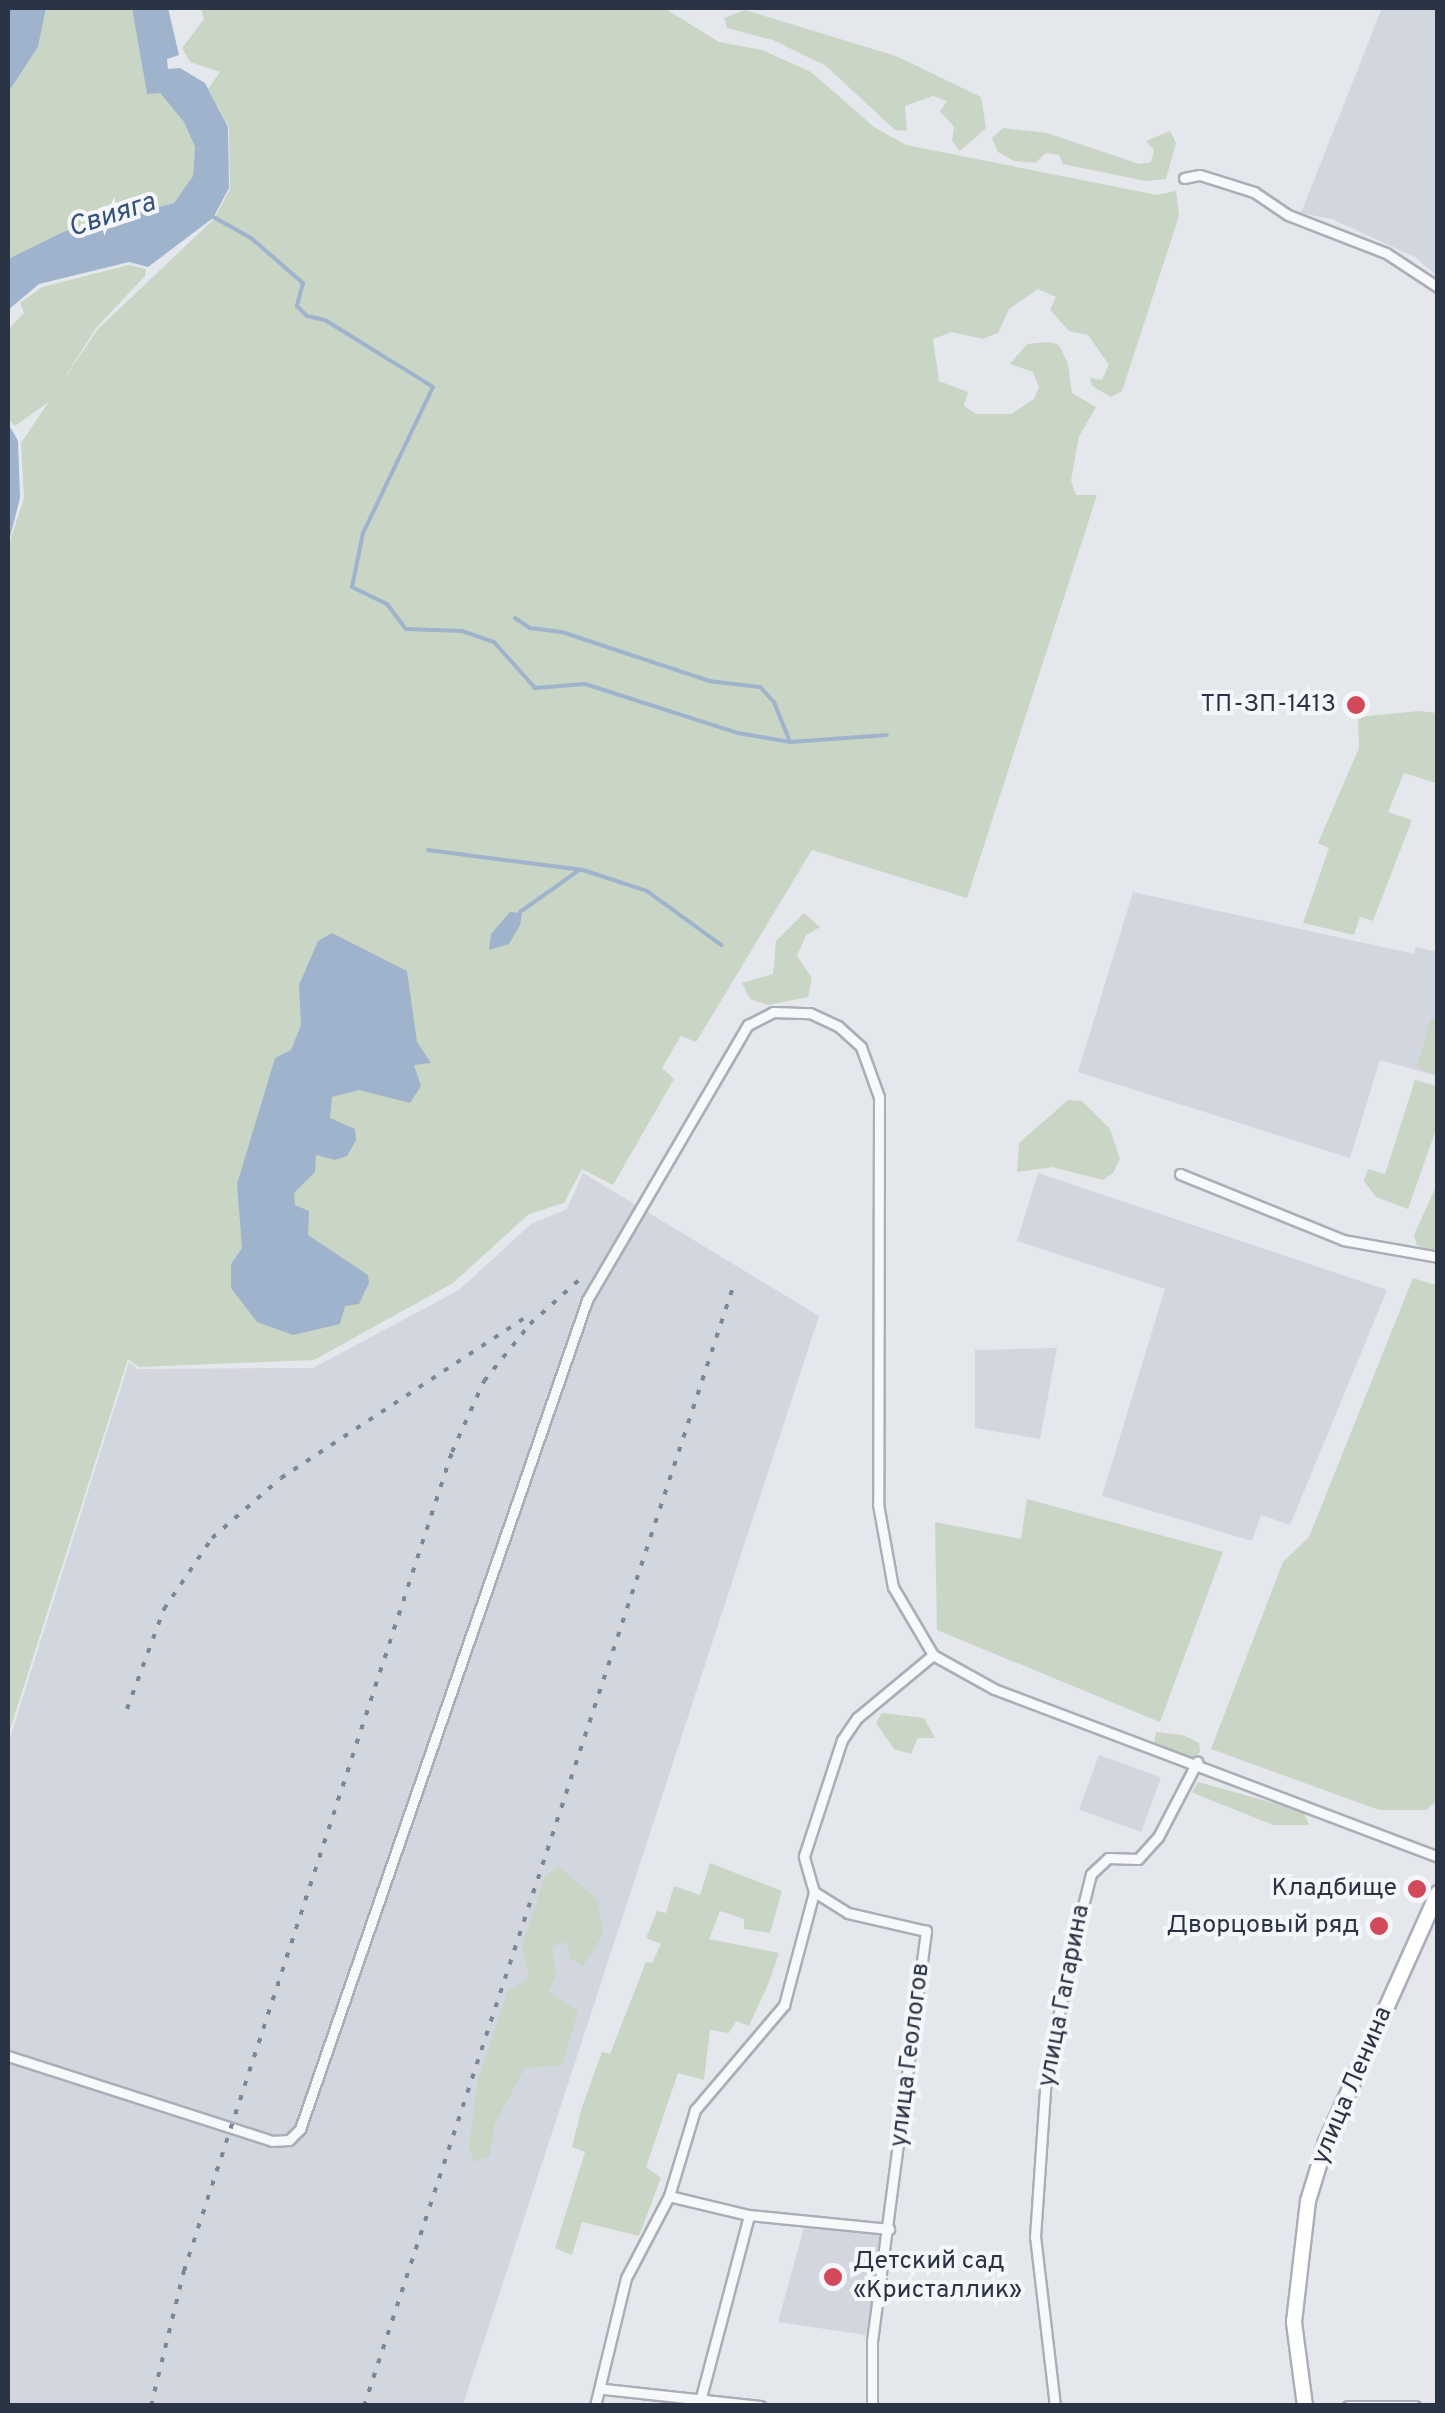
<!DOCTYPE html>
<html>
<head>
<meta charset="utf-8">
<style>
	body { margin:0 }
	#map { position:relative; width:1445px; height:2413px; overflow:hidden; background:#e4e7ec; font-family:Overpass,sans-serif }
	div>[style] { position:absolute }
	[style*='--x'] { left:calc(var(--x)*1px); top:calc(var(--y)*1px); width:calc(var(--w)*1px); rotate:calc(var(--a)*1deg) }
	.built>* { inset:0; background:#d2d6de; transform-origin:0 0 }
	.green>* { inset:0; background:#c9d6c5 }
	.water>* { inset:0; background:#9fb4cc }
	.stream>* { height:4px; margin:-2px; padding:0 2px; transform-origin:2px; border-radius:2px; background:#9fb4cc }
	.roads { filter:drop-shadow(2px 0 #a9aeb7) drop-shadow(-2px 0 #a9aeb7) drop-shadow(0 2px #a9aeb7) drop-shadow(0 -2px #a9aeb7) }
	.street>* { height:9px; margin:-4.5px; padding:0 4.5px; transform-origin:4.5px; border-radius:4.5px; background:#f7f8fa }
	.primary>* { height:14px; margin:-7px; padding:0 7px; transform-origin:7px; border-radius:7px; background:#fff }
	.rail>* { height:4px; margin-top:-2px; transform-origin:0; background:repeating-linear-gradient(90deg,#7d8696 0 5px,transparent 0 15px) }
	.dots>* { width:28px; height:28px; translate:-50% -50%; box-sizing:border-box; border:5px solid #f4f6f9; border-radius:50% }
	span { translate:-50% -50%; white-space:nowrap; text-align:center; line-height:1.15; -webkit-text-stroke:8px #f4f6f9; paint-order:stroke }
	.poi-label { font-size:25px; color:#2b3445 }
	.right { translate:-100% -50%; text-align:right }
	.left { translate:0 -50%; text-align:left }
	.street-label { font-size:25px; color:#2b3445 }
	.water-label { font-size:28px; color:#34527a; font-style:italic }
	.frame { position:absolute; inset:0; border:10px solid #2b3445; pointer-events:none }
</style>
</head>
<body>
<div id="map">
	<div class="built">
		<i style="clip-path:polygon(1382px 8px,1437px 8px,1437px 276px,1415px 257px,1332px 219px,1301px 213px)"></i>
		<i style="clip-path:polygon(1133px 892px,1414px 954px,1416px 947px,1437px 952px,1437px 1076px,1380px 1060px,1350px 1158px,1078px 1072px)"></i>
		<i style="clip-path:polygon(583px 1173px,819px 1316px,463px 2405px,8px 2406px,8px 1744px,129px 1362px,138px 1369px,313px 1368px,459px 1290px,531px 1224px,567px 1209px)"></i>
		<i style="clip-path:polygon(1038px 1173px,1387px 1290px,1290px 1525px,1261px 1515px,1252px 1541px,1102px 1496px,1165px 1289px,1017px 1241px)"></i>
		<i style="clip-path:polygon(1057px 1348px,1040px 1439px,975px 1428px,975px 1350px)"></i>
		<i style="left:1099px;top:1755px;width:66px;height:58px;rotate:20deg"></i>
		<i style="clip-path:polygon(805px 2224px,882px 2232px,866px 2335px,778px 2322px)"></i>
	</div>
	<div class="green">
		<i style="clip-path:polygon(46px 8px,132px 8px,147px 94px,159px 92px,184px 122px,195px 147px,193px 176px,174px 203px,65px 231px,8px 259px,8px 94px,38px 47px)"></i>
		<i style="clip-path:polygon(201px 8px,664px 8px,719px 42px,762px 50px,811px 72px,874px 127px,906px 145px,1157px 195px,1176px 191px,1179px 216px,1122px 391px,1111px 397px,1092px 386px,1090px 378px,1102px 380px,1109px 365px,1088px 335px,1069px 331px,1050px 310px,1056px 297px,1038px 289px,1009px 309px,998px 333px,982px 339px,952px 332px,933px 339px,939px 381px,968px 392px,964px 406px,976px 414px,1011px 414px,1034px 399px,1039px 387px,1033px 372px,1010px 364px,1027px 344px,1050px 342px,1059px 345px,1068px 364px,1072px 393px,1096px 407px,1079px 436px,1071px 481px,1076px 495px,1097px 495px,967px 898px,812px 850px,696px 1042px,681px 1036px,662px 1068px,674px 1079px,613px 1185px,582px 1169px,564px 1203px,529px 1214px,453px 1283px,314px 1360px,139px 1367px,128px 1359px,8px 1736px,8px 547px,24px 498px,21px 443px,98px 329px,214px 219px,230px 189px,229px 127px,208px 89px,220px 72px,190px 62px,182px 48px,204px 19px)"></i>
		<i style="clip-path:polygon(745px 10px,896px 56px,981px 97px,986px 128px,960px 151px,952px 141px,954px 127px,940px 111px,947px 101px,933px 96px,905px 106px,907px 131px,895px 130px,826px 66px,773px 40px,727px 28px,724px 18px)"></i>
		<i style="clip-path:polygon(1003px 128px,1047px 133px,1139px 164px,1151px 162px,1154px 150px,1146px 141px,1170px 131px,1176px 143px,1166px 179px,1145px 181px,1063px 164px,1059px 155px,1046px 153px,1035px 163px,1014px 161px,998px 152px,992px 138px)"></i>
		<i style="clip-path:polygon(129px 265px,146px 269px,145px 276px,96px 328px,50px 401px,15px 426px,8px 419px,8px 330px,24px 313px,20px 303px,42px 287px)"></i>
		<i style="clip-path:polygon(1419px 711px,1437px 713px,1437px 778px,1436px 783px,1404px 773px,1388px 812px,1412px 820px,1373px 921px,1360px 917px,1354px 935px,1303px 923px,1329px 848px,1318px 843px,1359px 748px,1358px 717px)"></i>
		<i style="clip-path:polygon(804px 913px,820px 927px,806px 935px,797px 956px,812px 978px,808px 997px,768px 1005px,750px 999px,742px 983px,773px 974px,776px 941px)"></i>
		<i style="clip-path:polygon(1437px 1016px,1437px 1075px,1434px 1075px,1417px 1067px,1430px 1021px)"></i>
		<i style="clip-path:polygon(1415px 1080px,1437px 1086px,1438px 1124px,1408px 1209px,1376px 1197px,1364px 1181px,1368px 1169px,1385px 1174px)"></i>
		<i style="clip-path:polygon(1068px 1100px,1082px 1101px,1110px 1129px,1120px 1159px,1113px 1173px,1103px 1180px,1052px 1167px,1017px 1172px,1019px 1143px)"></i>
		<i style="clip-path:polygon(1437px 1184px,1437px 1248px,1429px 1250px,1417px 1245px,1414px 1235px)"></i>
		<i style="clip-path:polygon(1413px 1278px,1438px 1286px,1437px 1801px,1426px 1810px,1379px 1810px,1211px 1749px,1283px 1562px,1309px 1537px)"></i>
		<i style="clip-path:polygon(1027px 1499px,1223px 1552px,1160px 1722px,937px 1630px,935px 1522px,1021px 1539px)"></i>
		<i style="clip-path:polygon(882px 1713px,924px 1718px,935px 1738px,918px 1738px,911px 1754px,894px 1749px,876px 1723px)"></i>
		<i style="clip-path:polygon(1156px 1732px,1183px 1735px,1199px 1743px,1200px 1752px,1193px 1758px,1154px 1744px)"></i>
		<i style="clip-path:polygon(1198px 1782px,1303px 1811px,1309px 1825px,1273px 1825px,1198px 1795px,1192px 1792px)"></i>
		<i style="clip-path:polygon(710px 1863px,782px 1891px,770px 1933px,744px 1929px,744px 1919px,720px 1911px,709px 1939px,779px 1953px,769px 1982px,749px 2026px,736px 2021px,729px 2033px,710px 2030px,704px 2080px,678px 2073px,646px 2167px,661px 2178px,639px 2236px,582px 2222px,572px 2255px,555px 2248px,585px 2152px,572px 2147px,582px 2107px,602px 2052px,610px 2054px,646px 1962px,652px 1963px,661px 1944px,646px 1938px,657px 1911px,666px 1913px,674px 1886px,700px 1895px)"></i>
		<i style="clip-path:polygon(559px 1867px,598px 1900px,603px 1935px,583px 1966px,570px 1959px,567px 1942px,552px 1946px,556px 1976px,548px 1992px,578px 2011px,562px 2065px,525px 2068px,494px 2125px,490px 2156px,474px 2162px,469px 2148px,478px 2078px,508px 1991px,529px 1978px,522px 1945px,545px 1876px)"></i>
	</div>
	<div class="water">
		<i style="clip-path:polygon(8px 8px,46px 8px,38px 47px,8px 93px)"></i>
		<i style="clip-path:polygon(132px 8px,168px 8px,179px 55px,167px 59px,168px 69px,180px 68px,205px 83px,228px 127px,229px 188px,213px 218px,148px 267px,129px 262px,39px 284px,8px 310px,8px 259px,65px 231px,174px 203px,193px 176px,195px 147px,184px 122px,160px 93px,147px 94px)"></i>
		<i style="clip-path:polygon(8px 423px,18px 441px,20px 498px,8px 545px)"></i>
		<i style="clip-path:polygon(510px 912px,522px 913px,520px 925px,509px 944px,489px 950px,491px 934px)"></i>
		<i style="clip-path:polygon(332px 933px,407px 971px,417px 1042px,431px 1063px,414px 1065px,421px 1086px,410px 1103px,359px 1090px,332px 1097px,330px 1118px,355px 1129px,356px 1140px,347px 1156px,335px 1160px,316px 1155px,315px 1172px,294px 1193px,295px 1205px,309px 1211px,308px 1235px,368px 1275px,369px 1283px,359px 1304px,345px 1306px,340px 1324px,293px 1335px,257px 1322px,231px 1288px,231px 1264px,242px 1248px,237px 1184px,275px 1058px,291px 1050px,301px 1025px,299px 985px,318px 941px)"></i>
	</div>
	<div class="stream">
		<i style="--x:210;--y:215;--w:47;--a:29.3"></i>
		<i style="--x:251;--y:238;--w:69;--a:40.9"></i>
		<i style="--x:303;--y:283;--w:24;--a:105"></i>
		<i style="--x:297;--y:306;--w:14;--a:45"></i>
		<i style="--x:307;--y:316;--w:18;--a:13"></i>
		<i style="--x:325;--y:320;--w:127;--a:31.8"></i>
		<i style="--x:433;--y:387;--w:162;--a:115.6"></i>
		<i style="--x:363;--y:533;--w:55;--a:101.5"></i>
		<i style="--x:352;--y:587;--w:39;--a:26"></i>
		<i style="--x:387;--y:604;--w:31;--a:53"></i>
		<i style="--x:406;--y:629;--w:56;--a:2"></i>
		<i style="--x:462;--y:631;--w:34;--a:19"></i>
		<i style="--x:494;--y:642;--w:62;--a:48.3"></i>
		<i style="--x:535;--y:688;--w:50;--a:-4.6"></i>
		<i style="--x:585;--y:684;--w:161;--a:17.8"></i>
		<i style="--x:738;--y:733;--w:53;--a:9.8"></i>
		<i style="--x:790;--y:742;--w:97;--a:-4.1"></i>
		<i style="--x:515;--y:618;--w:18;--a:34"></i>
		<i style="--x:530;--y:628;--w:32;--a:7"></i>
		<i style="--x:562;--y:632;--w:155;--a:18.4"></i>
		<i style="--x:709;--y:681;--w:51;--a:6.7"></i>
		<i style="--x:760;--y:687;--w:21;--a:47"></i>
		<i style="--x:774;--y:702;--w:43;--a:68.2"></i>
		<i style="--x:428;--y:850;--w:156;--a:7.4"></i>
		<i style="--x:583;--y:870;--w:67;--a:18.2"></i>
		<i style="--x:647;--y:891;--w:92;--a:36.1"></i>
		<i style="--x:520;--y:912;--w:72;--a:-35.4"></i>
	</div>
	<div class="roads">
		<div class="street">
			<i style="--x:1184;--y:178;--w:16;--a:-11"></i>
			<i style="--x:1200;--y:175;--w:57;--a:17.5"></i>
			<i style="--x:1254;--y:192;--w:41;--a:34.1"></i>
			<i style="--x:1288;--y:215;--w:105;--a:21.2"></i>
			<i style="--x:1386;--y:253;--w:62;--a:33.2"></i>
			<i style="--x:1180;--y:1174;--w:176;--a:22"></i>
			<i style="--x:1343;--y:1240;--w:97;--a:10.1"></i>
			<i style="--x:8;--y:2056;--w:277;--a:17.8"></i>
			<i style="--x:272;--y:2141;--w:17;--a:-3"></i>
			<i style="--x:289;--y:2140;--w:16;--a:-45"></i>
			<i style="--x:300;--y:2129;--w:877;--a:-70.9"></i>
			<i style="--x:587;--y:1300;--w:319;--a:-59.7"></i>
			<i style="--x:748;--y:1025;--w:28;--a:-27"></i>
			<i style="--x:773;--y:1012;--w:37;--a:2"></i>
			<i style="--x:810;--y:1013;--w:31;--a:25"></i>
			<i style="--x:838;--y:1026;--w:31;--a:42"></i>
			<i style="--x:861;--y:1047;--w:53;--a:70.2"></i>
			<i style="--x:879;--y:1097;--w:407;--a:90.1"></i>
			<i style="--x:878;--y:1504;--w:84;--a:79.8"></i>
			<i style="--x:893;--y:1587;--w:79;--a:59.5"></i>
			<i style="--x:933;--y:1655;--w:70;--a:29.1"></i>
			<i style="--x:994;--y:1689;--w:475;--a:20.7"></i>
			<i style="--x:669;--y:2196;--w:82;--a:13.4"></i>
			<i style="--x:749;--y:2215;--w:141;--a:5.7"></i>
			<i style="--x:604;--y:2389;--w:157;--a:6.2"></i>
			<i style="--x:700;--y:2401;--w:192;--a:-75.2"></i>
			<i style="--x:595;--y:2406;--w:132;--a:-76.4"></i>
			<i style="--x:626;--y:2278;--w:93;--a:-62.3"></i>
			<i style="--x:669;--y:2196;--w:90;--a:-73.2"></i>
			<i style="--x:695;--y:2110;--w:138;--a:-49.7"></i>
			<i style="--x:784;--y:2005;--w:117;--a:-75.1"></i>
			<i style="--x:872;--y:2406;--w:65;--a:-90"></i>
			<i style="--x:872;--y:2341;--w:414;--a:-82.5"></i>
			<i style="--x:926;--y:1931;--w:80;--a:-167"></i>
			<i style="--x:848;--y:1913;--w:40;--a:-148"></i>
			<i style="--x:814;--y:1892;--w:37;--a:-106"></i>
			<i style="--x:804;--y:1856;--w:122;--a:-71.9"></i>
			<i style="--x:842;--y:1740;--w:27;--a:-56"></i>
			<i style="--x:857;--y:1718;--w:99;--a:-39.7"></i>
			<i style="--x:1055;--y:2406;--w:170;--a:-96.7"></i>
			<i style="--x:1035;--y:2237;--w:161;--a:-86.1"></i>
			<i style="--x:1046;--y:2076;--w:133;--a:-78.3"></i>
			<i style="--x:1073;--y:1946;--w:74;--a:-76"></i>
			<i style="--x:1091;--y:1874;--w:23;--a:-43"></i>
			<i style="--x:1108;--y:1858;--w:30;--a:2"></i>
			<i style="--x:1138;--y:1859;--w:30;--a:-48"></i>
			<i style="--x:1158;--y:1837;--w:85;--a:-62.5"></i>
			<i style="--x:1348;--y:2406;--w:67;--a:0"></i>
		</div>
		<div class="primary">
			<i style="--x:1305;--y:2406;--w:85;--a:-97.5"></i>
			<i style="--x:1294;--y:2322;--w:122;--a:-83.4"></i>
			<i style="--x:1308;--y:2201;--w:62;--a:-73"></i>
			<i style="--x:1326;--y:2142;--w:273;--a:-65.8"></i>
		</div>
	</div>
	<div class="rail">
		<i style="--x:127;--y:1709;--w:107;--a:-69.7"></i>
		<i style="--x:164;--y:1609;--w:86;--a:-55.9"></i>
		<i style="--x:212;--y:1538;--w:91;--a:-41"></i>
		<i style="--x:281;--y:1478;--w:292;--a:-33.3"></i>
		<i style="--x:151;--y:2406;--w:139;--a:-76.3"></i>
		<i style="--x:184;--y:2271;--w:862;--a:-71.88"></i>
		<i style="--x:452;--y:1452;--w:78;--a:-65.7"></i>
		<i style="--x:484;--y:1381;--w:73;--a:-51.1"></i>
		<i style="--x:530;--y:1324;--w:67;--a:-42"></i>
		<i style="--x:364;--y:2406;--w:1185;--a:-71.75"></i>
	</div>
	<div class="dots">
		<i style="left:1356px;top:705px;background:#d1495b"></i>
		<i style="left:1417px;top:1889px;background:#d1495b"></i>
		<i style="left:1379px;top:1926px;background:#d1495b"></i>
		<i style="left:833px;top:2277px;background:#d1495b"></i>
	</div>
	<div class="poi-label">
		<span class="right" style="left:1336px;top:705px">ТП-ЗП-1413</span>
		<span class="right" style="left:1397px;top:1889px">Кладбище</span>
		<span class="right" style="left:1359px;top:1926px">Дворцовый ряд</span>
		<span class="left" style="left:853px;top:2277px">Детский сад<br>«Кристаллик»</span>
	</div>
	<div class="street-label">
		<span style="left:1065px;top:1996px;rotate:-79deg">улица Гагарина</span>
		<span style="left:911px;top:2055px;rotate:-83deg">улица Геологов</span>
		<span style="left:1353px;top:2086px;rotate:-67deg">улица Ленина</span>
	</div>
	<div class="water-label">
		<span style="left:112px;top:216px;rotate:-18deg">Свияга</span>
	</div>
	<div class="frame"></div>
</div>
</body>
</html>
